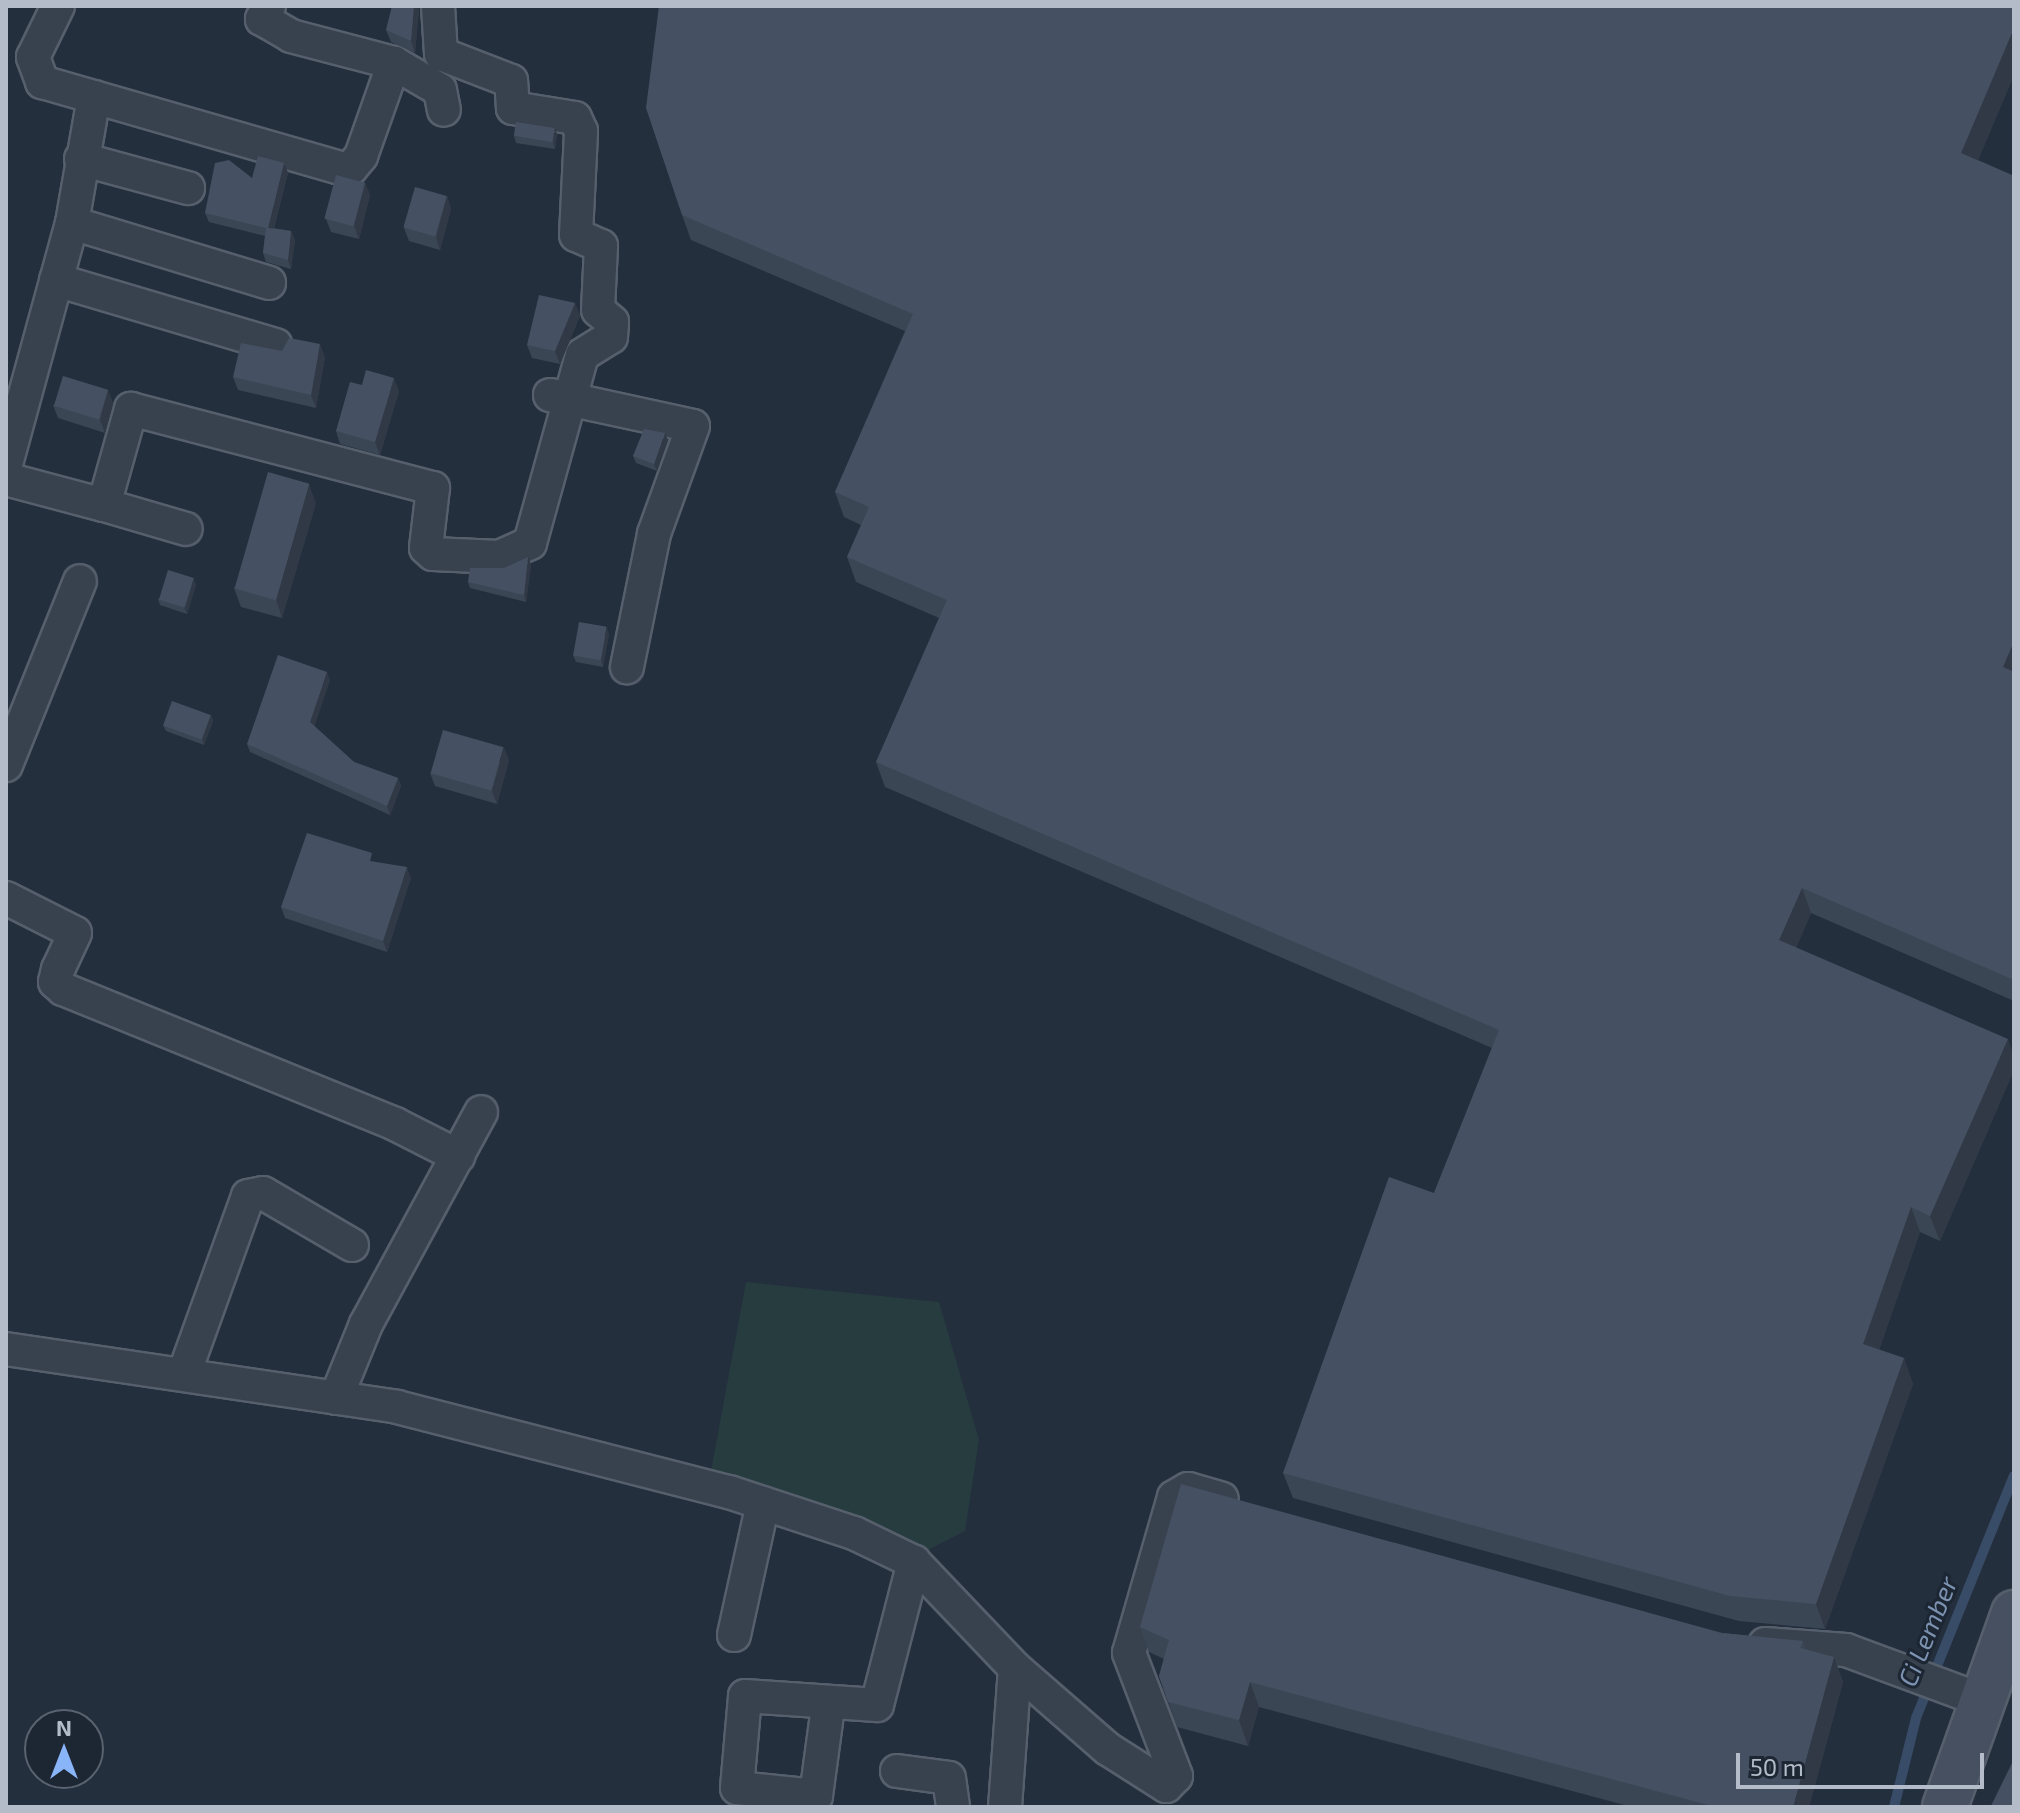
<!DOCTYPE html>
<html>
<head>
<meta charset="utf-8">
<style>
	body { margin:0 }
	#map { position:relative; width:2020px; height:1813px; overflow:hidden; background:#242f3e; font-family:"Exo 2",sans-serif }
	div>[style] { position:absolute }
	[style*='--x'] { left:calc(var(--x)*1px); top:calc(var(--y)*1px); width:calc(var(--w)*1px); rotate:calc(var(--a)*1deg) }
	.green>* { inset:0; background:#263c3f }
	.stream>* { height:10px; margin:-5px; padding:0 5px; transform-origin:5px; border-radius:5px; background:#394c67 }
	.roads { filter:drop-shadow(2px 0 #565f6c) drop-shadow(-2px 0 #565f6c) drop-shadow(0 2px #565f6c) drop-shadow(0 -2px #565f6c) }
	.street>* { height:32px; margin:-16px; padding:0 16px; transform-origin:16px; border-radius:16px; background:#38414e }
	.secondary>* { height:44px; margin:-22px; padding:0 22px; transform-origin:22px; border-radius:22px; background:#465061 }
	.wall>* { inset:0; background:#3b4654 }
	.shaded-wall>* { inset:0; background:#303945 }
	.building>* { inset:0; background:#455162; transform-origin:0 0 }
	span { translate:-50% -50%; white-space:nowrap; text-align:center; line-height:1.15; -webkit-text-stroke:6px #1d2633; paint-order:stroke }
	.water-label { font-size:26px; color:#7c92b1; font-style:italic }
	.frame { position:absolute; inset:0; border:8px solid #b4bcc9; pointer-events:none }
	.north { position:absolute; left:24px; top:1709px; width:80px; height:80px; box-sizing:border-box; background:#1d2633; border:2px solid #59626f; border-radius:50%; rotate:0deg; font-size:22px; font-weight:700; line-height:32px; text-align:center; color:#b4bcc9 }
	.north::after { content:''; display:block; margin:auto; width:28px; height:36px; background:#8ab4f8; clip-path:polygon(50% 0,100% 100%,50% 72%,0 100%) }
	.scale { position:absolute; left:1736px; top:1753px; width:248px; height:36px; box-sizing:border-box; border:4px solid #b4bcc9; border-top:0; padding-left:10px; font-size:24px; line-height:28px; white-space:nowrap; color:#b4bcc9; -webkit-text-stroke:6px #1d2633; paint-order:stroke }
</style>
</head>
<body>
<div id="map">
	<div class="green">
		<i style="clip-path:polygon(746px 1282px,939px 1302px,979px 1440px,965px 1531px,918px 1555px,711px 1471px)"></i>
	</div>
	<div class="stream">
		<i style="--x:1894;--y:1807;--w:92;--a:-76.1"></i>
		<i style="--x:1916;--y:1718;--w:261;--a:-68"></i>
	</div>
	<div class="roads">
		<div class="street">
			<i style="--x:58;--y:6;--w:57;--a:116.1"></i>
			<i style="--x:33;--y:57;--w:27;--a:70"></i>
			<i style="--x:42;--y:82;--w:310;--a:16.1"></i>
			<i style="--x:340;--y:168;--w:11;--a:0"></i>
			<i style="--x:351;--y:168;--w:16;--a:-50"></i>
			<i style="--x:361;--y:156;--w:99;--a:-70.5"></i>
			<i style="--x:269;--y:6;--w:15;--a:118"></i>
			<i style="--x:262;--y:19;--w:34;--a:30"></i>
			<i style="--x:291;--y:36;--w:106;--a:14.7"></i>
			<i style="--x:394;--y:63;--w:53;--a:30.4"></i>
			<i style="--x:440;--y:90;--w:20;--a:79"></i>
			<i style="--x:81;--y:159;--w:111;--a:15.2"></i>
			<i style="--x:72;--y:223;--w:206;--a:16.9"></i>
			<i style="--x:56;--y:280;--w:229;--a:16.5"></i>
			<i style="--x:550;--y:395;--w:146;--a:12.2"></i>
			<i style="--x:693;--y:426;--w:115;--a:109.9"></i>
			<i style="--x:654;--y:534;--w:136;--a:101.5"></i>
			<i style="--x:6;--y:464;--w:250;--a:-74.7"></i>
			<i style="--x:72;--y:223;--w:128;--a:-80.1"></i>
			<i style="--x:6;--y:479;--w:101;--a:14.9"></i>
			<i style="--x:104;--y:505;--w:100;--a:-74.3"></i>
			<i style="--x:131;--y:409;--w:312;--a:14.7"></i>
			<i style="--x:433;--y:488;--w:60;--a:96.7"></i>
			<i style="--x:426;--y:548;--w:9;--a:41"></i>
			<i style="--x:433;--y:554;--w:66;--a:2.6"></i>
			<i style="--x:499;--y:557;--w:34;--a:-24"></i>
			<i style="--x:530;--y:543;--w:195;--a:-74.5"></i>
			<i style="--x:582;--y:355;--w:34;--a:-32"></i>
			<i style="--x:611;--y:337;--w:15;--a:-86"></i>
			<i style="--x:612;--y:322;--w:18;--a:-139"></i>
			<i style="--x:598;--y:310;--w:64;--a:-87.3"></i>
			<i style="--x:601;--y:246;--w:27;--a:-156"></i>
			<i style="--x:576;--y:235;--w:104;--a:-87.2"></i>
			<i style="--x:581;--y:131;--w:14;--a:-115"></i>
			<i style="--x:575;--y:118;--w:63;--a:-170.8"></i>
			<i style="--x:513;--y:108;--w:27;--a:-94"></i>
			<i style="--x:511;--y:81;--w:75;--a:-158.9"></i>
			<i style="--x:441;--y:54;--w:48;--a:-93.6"></i>
			<i style="--x:104;--y:505;--w:85;--a:16.3"></i>
			<i style="--x:6;--y:765;--w:198;--a:-68.1"></i>
			<i style="--x:6;--y:898;--w:77;--a:26.9"></i>
			<i style="--x:75;--y:933;--w:40;--a:115"></i>
			<i style="--x:58;--y:969;--w:13;--a:103"></i>
			<i style="--x:55;--y:982;--w:11;--a:41"></i>
			<i style="--x:63;--y:989;--w:358;--a:22.1"></i>
			<i style="--x:395;--y:1124;--w:71;--a:26.9"></i>
			<i style="--x:6;--y:1349;--w:395;--a:8.4"></i>
			<i style="--x:397;--y:1407;--w:343;--a:14.4"></i>
			<i style="--x:729;--y:1492;--w:132;--a:18.2"></i>
			<i style="--x:854;--y:1533;--w:67;--a:25.8"></i>
			<i style="--x:914;--y:1562;--w:146;--a:46.4"></i>
			<i style="--x:1015;--y:1668;--w:123;--a:41.1"></i>
			<i style="--x:1108;--y:1749;--w:69;--a:32.5"></i>
			<i style="--x:1166;--y:1786;--w:14;--a:-45"></i>
			<i style="--x:1176;--y:1776;--w:132;--a:-110.9"></i>
			<i style="--x:1129;--y:1653;--w:162;--a:-73.9"></i>
			<i style="--x:1174;--y:1497;--w:16;--a:-30"></i>
			<i style="--x:1188;--y:1489;--w:35;--a:16"></i>
			<i style="--x:184;--y:1374;--w:189;--a:-70.2"></i>
			<i style="--x:248;--y:1196;--w:15;--a:-11"></i>
			<i style="--x:263;--y:1193;--w:103;--a:30.3"></i>
			<i style="--x:336;--y:1398;--w:80;--a:-67.9"></i>
			<i style="--x:366;--y:1324;--w:241;--a:-61.5"></i>
			<i style="--x:734;--y:1635;--w:135;--a:-77.6"></i>
			<i style="--x:1765;--y:1644;--w:81;--a:4.2"></i>
			<i style="--x:1846;--y:1650;--w:147;--a:20.3"></i>
			<i style="--x:828;--y:1707;--w:90;--a:97.7"></i>
			<i style="--x:816;--y:1796;--w:79;--a:-174.2"></i>
			<i style="--x:737;--y:1788;--w:92;--a:-85"></i>
			<i style="--x:745;--y:1696;--w:132;--a:3.9"></i>
			<i style="--x:877;--y:1705;--w:148;--a:-75.5"></i>
			<i style="--x:897;--y:1771;--w:52;--a:7.7"></i>
			<i style="--x:949;--y:1778;--w:29;--a:82"></i>
			<i style="--x:1005;--y:1807;--w:139;--a:-85.9"></i>
		</div>
		<div class="secondary">
			<i style="--x:1945;--y:1807;--w:206;--a:-70.4"></i>
		</div>
	</div>
	<div class="wall">
		<i style="clip-path:polygon(2014px 6px,2014px 75px,1978px 160px,2014px 176px,2014px 1001px,1811px 913px,1796px 948px,2014px 1056px,2014px 1070px,1940px 1241px,1920px 1232px,1879px 1350px,1904px 1358px,1913px 1384px,1825px 1629px,1739px 1621px,1293px 1498px,1283px 1473px,1434px 1193px,1492px 1048px,885px 787px,876px 762px,939px 618px,856px 582px,847px 557px,861px 525px,844px 517px,835px 492px,905px 331px,691px 240px,682px 215px)"></i>
		<i style="clip-path:polygon(419px 9px,415px 53px,391px 42px,386px 30px)"></i>
		<i style="clip-path:polygon(557px 134px,555px 149px,516px 143px,514px 136px)"></i>
		<i style="clip-path:polygon(284px 163px,288px 173px,274px 228px,291px 231px,295px 240px,291px 269px,266px 262px,263px 253px,265px 236px,209px 222px,205px 213px,252px 178px)"></i>
		<i style="clip-path:polygon(365px 183px,370px 195px,359px 239px,331px 232px,326px 219px)"></i>
		<i style="clip-path:polygon(447px 196px,451px 209px,440px 250px,409px 241px,404px 228px)"></i>
		<i style="clip-path:polygon(575px 303px,580px 316px,560px 364px,532px 358px,527px 345px)"></i>
		<i style="clip-path:polygon(282px 351px,325px 357px,316px 408px,238px 390px,233px 377px)"></i>
		<i style="clip-path:polygon(362px 385px,399px 391px,380px 455px,340px 444px,336px 431px)"></i>
		<i style="clip-path:polygon(108px 390px,113px 403px,105px 433px,58px 418px,53px 405px)"></i>
		<i style="clip-path:polygon(668px 440px,657px 471px,636px 463px,633px 456px)"></i>
		<i style="clip-path:polygon(316px 503px,282px 618px,241px 607px,234px 588px)"></i>
		<i style="clip-path:polygon(531px 564px,526px 602px,470px 588px,468px 582px)"></i>
		<i style="clip-path:polygon(196px 585px,187px 614px,160px 605px,158px 599px)"></i>
		<i style="clip-path:polygon(609px 634px,603px 667px,576px 662px,573px 655px)"></i>
		<i style="clip-path:polygon(330px 680px,314px 726px,354px 762px,398px 778px,401px 786px,390px 815px,250px 752px,247px 744px)"></i>
		<i style="clip-path:polygon(211px 715px,213px 721px,204px 745px,166px 731px,163px 725px)"></i>
		<i style="clip-path:polygon(509px 760px,497px 804px,435px 786px,430px 773px)"></i>
		<i style="clip-path:polygon(411px 878px,387px 952px,285px 918px,281px 907px)"></i>
		<i style="clip-path:polygon(1140px 1627px,1722px 1633px,1803px 1641px,1806px 1649px,1834px 1657px,1843px 1682px,1809px 1807px,1632px 1807px,1259px 1707px,1248px 1746px,1177px 1727px,1159px 1676px,1164px 1659px,1149px 1652px)"></i>
	</div>
	<div class="shaded-wall">
		<i style="clip-path:polygon(414px 6px,418px 6px,419px 9px,415px 53px,411px 41px)"></i>
		<i style="clip-path:polygon(2014px 28px,2014px 75px,1970px 178px,1961px 153px)"></i>
		<i style="clip-path:polygon(555px 128px,557px 134px,555px 149px,553px 143px)"></i>
		<i style="clip-path:polygon(284px 163px,288px 173px,271px 237px,268px 228px)"></i>
		<i style="clip-path:polygon(365px 183px,370px 195px,359px 239px,354px 226px)"></i>
		<i style="clip-path:polygon(447px 196px,451px 209px,440px 250px,436px 237px)"></i>
		<i style="clip-path:polygon(291px 231px,295px 240px,291px 269px,288px 260px)"></i>
		<i style="clip-path:polygon(575px 303px,580px 316px,560px 364px,555px 351px)"></i>
		<i style="clip-path:polygon(320px 344px,325px 357px,316px 408px,311px 395px)"></i>
		<i style="clip-path:polygon(394px 378px,399px 391px,380px 455px,375px 442px)"></i>
		<i style="clip-path:polygon(108px 390px,113px 403px,105px 433px,100px 420px)"></i>
		<i style="clip-path:polygon(665px 433px,668px 440px,657px 471px,654px 464px)"></i>
		<i style="clip-path:polygon(309px 484px,316px 503px,282px 618px,276px 599px)"></i>
		<i style="clip-path:polygon(528px 557px,531px 564px,526px 602px,524px 595px)"></i>
		<i style="clip-path:polygon(194px 578px,196px 585px,187px 614px,184px 607px)"></i>
		<i style="clip-path:polygon(607px 627px,609px 634px,603px 667px,601px 660px)"></i>
		<i style="clip-path:polygon(2014px 641px,2014px 687px,2003px 667px)"></i>
		<i style="clip-path:polygon(327px 672px,330px 680px,313px 731px,310px 722px)"></i>
		<i style="clip-path:polygon(211px 715px,213px 721px,204px 745px,202px 739px)"></i>
		<i style="clip-path:polygon(504px 747px,509px 760px,497px 804px,492px 791px)"></i>
		<i style="clip-path:polygon(398px 778px,401px 786px,390px 815px,387px 806px)"></i>
		<i style="clip-path:polygon(407px 867px,411px 878px,387px 952px,383px 941px)"></i>
		<i style="clip-path:polygon(1802px 888px,1811px 913px,1788px 966px,1779px 940px)"></i>
		<i style="clip-path:polygon(2008px 1039px,2014px 1056px,2014px 1070px,1940px 1241px,1930px 1216px)"></i>
		<i style="clip-path:polygon(1911px 1207px,1920px 1232px,1872px 1369px,1863px 1344px)"></i>
		<i style="clip-path:polygon(1904px 1358px,1913px 1384px,1825px 1629px,1816px 1604px)"></i>
		<i style="clip-path:polygon(1834px 1657px,1843px 1682px,1809px 1807px,1793px 1807px)"></i>
		<i style="clip-path:polygon(1250px 1682px,1259px 1707px,1248px 1746px,1239px 1720px)"></i>
	</div>
	<div class="building">
		<i style="clip-path:polygon(392px 6px,414px 6px,411px 41px,386px 30px)"></i>
		<i style="clip-path:polygon(659px 6px,2014px 6px,2014px 28px,1961px 153px,2014px 176px,2014px 641px,2003px 667px,2014px 672px,2014px 980px,1802px 888px,1779px 940px,2008px 1039px,1930px 1216px,1911px 1207px,1863px 1344px,1904px 1358px,1816px 1604px,1730px 1596px,1283px 1473px,1389px 1177px,1434px 1193px,1499px 1030px,876px 762px,947px 600px,847px 557px,869px 507px,835px 492px,913px 314px,682px 215px,646px 108px)"></i>
		<i style="left:516px;top:122px;width:39px;height:14px;rotate:9deg"></i>
		<i style="clip-path:polygon(258px 156px,284px 163px,268px 228px,291px 231px,288px 260px,263px 253px,266px 228px,205px 213px,215px 163px,229px 160px,252px 178px)"></i>
		<i style="left:336px;top:175px;width:30px;height:45px;rotate:15deg"></i>
		<i style="left:415px;top:187px;width:33px;height:42px;rotate:16deg"></i>
		<i style="clip-path:polygon(539px 295px,575px 303px,555px 351px,527px 345px)"></i>
		<i style="clip-path:polygon(289px 338px,320px 344px,311px 395px,233px 377px,241px 343px,282px 351px)"></i>
		<i style="clip-path:polygon(366px 370px,394px 378px,375px 442px,336px 431px,350px 382px,362px 385px)"></i>
		<i style="left:63px;top:376px;width:47px;height:31px;rotate:17deg"></i>
		<i style="clip-path:polygon(644px 429px,665px 433px,654px 464px,633px 456px)"></i>
		<i style="left:268px;top:472px;width:43px;height:121px;rotate:16deg"></i>
		<i style="clip-path:polygon(528px 557px,524px 595px,468px 582px,470px 568px,504px 568px)"></i>
		<i style="left:168px;top:570px;width:27px;height:31px;rotate:17deg"></i>
		<i style="left:579px;top:622px;width:28px;height:34px;rotate:10deg"></i>
		<i style="clip-path:polygon(278px 655px,327px 672px,310px 722px,354px 762px,398px 778px,387px 806px,247px 744px)"></i>
		<i style="left:172px;top:701px;width:41px;height:26px;rotate:20deg"></i>
		<i style="left:443px;top:730px;width:63px;height:45px;rotate:16deg"></i>
		<i style="clip-path:polygon(307px 833px,372px 853px,370px 861px,407px 867px,383px 941px,281px 907px)"></i>
		<i style="clip-path:polygon(1181px 1484px,1722px 1633px,1803px 1641px,1800px 1648px,1834px 1657px,1793px 1807px,1716px 1807px,1250px 1682px,1239px 1720px,1168px 1702px,1159px 1676px,1169px 1640px,1140px 1627px)"></i>
		<i style="clip-path:polygon(2014px 1759px,2014px 1807px,1993px 1807px,1991px 1806px)"></i>
	</div>
	<div class="water-label">
		<span style="left:1927px;top:1631px;rotate:-68deg">Ci Lember</span>
	</div>
	<div class="frame"></div>
	<div class="north">N</div>
	<div class="scale">50 m</div>
</div>
</body>
</html>
